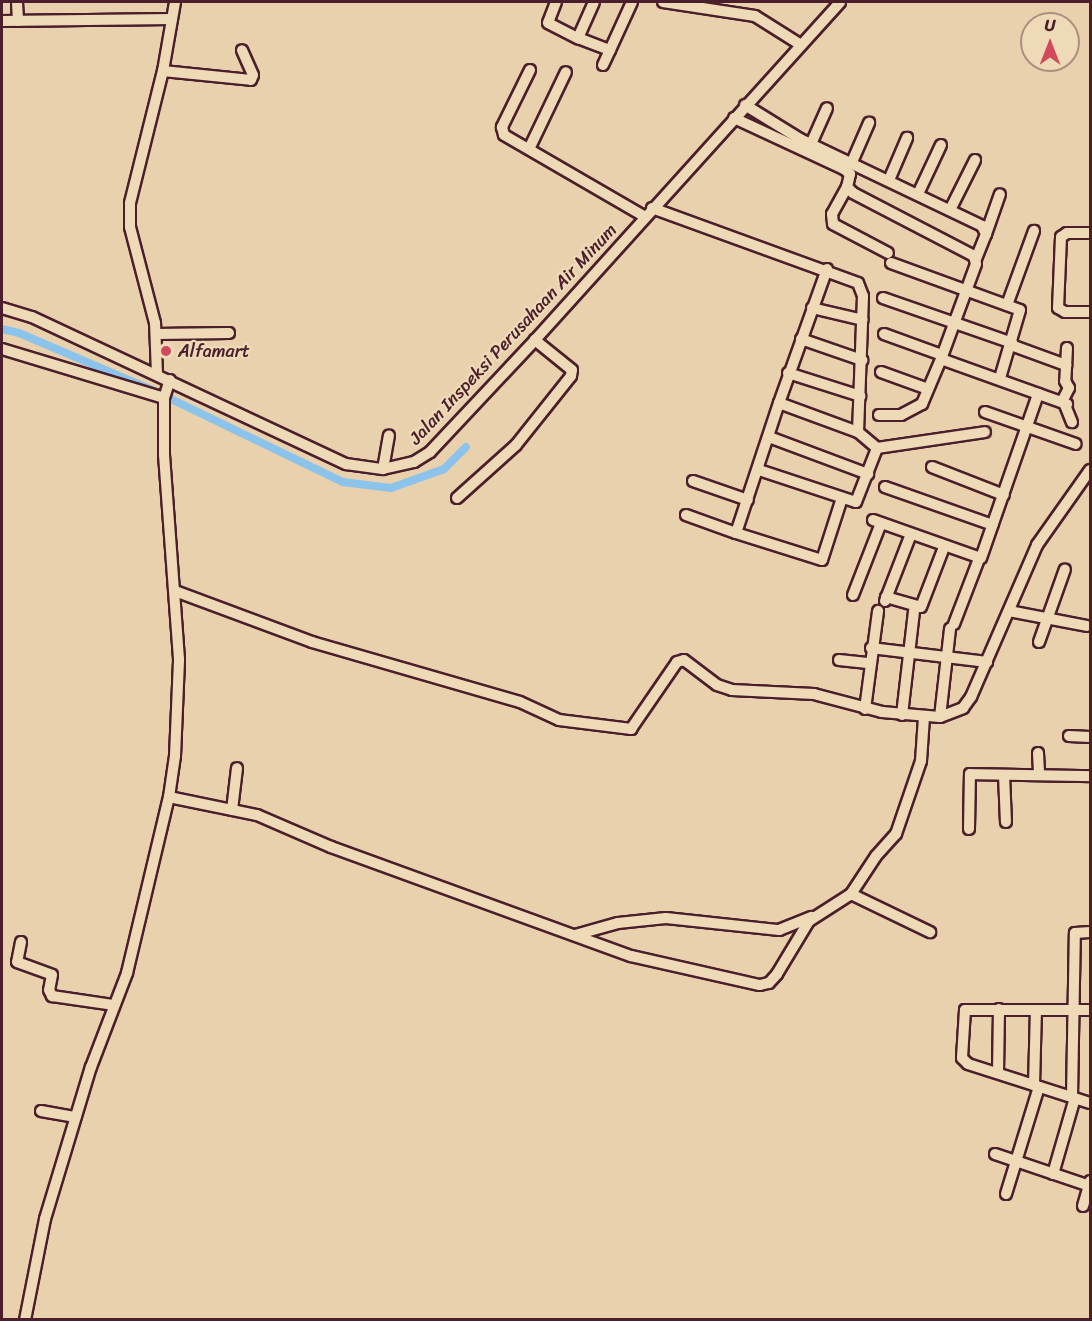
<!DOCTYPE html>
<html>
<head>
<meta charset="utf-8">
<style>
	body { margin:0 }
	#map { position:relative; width:1092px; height:1321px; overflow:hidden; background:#e9d1ae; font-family:Sriracha,sans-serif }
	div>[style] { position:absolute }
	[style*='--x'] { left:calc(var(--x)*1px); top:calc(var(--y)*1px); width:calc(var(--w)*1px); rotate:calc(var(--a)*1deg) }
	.canal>* { height:8px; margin:-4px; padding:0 4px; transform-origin:4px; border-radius:4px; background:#8cc3ea }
	.roads { filter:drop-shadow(2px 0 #4a1f2b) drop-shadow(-2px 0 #4a1f2b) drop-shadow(0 2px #4a1f2b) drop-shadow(0 -2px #4a1f2b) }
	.minor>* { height:10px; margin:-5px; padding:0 5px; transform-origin:5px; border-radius:5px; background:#efdab8 }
	.dots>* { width:16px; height:16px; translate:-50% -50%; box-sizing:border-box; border:3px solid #efdab8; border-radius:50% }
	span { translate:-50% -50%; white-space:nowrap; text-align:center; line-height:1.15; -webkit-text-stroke:4.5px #efdab8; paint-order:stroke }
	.street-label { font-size:18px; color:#4a1f2b }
	.poi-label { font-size:18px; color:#4a1f2b }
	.left { translate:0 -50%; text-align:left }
	.frame { position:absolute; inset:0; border:3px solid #4a1f2b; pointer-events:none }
	.north { position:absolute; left:1020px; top:12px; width:60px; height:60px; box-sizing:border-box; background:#efdab8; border:2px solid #ad8f80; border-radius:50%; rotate:0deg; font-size:16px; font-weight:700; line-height:24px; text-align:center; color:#4a1f2b }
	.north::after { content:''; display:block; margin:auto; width:21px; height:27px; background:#d1495b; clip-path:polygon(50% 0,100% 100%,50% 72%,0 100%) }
</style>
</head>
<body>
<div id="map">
	<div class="canal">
		<i style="--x:2;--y:329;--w:17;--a:13"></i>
		<i style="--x:19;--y:333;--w:145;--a:23.2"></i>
		<i style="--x:171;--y:399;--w:191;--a:25.8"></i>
		<i style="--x:343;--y:482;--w:48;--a:7.1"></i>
		<i style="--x:391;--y:488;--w:56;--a:-19.7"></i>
		<i style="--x:444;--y:469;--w:31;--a:-45"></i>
	</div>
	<div class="roads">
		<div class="minor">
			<i style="--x:17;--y:2;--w:19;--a:87"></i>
			<i style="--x:556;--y:2;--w:22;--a:111"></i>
			<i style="--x:548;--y:23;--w:34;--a:27"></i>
			<i style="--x:578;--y:38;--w:39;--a:-66"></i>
			<i style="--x:663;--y:2;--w:93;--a:8.7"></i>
			<i style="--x:755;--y:16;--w:54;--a:32.2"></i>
			<i style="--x:2;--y:21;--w:170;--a:-0.7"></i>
			<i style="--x:578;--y:38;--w:34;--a:21"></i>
			<i style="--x:610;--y:50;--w:53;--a:-65.4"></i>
			<i style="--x:603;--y:65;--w:17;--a:-65"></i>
			<i style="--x:530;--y:70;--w:64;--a:116.2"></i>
			<i style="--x:502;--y:127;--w:8;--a:76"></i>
			<i style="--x:504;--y:135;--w:162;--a:30.1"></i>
			<i style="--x:163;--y:71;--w:88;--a:5.8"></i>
			<i style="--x:251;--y:80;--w:5;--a:-68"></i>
			<i style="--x:253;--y:75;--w:27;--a:-114"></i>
			<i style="--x:745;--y:105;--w:65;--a:31.7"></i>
			<i style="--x:800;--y:139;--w:202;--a:25.5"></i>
			<i style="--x:982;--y:226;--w:9;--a:63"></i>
			<i style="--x:986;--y:234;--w:27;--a:112"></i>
			<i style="--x:734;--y:118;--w:121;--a:24.9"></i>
			<i style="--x:844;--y:169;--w:8;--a:40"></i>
			<i style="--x:850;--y:174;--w:13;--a:103"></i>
			<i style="--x:847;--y:187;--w:8;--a:45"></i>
			<i style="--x:853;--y:193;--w:136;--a:27.5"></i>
			<i style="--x:974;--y:256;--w:8;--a:76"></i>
			<i style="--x:976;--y:264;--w:101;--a:110.2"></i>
			<i style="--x:941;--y:359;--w:134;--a:19.7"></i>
			<i style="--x:811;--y:144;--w:39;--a:-66"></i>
			<i style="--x:530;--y:147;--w:83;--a:-64.4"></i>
			<i style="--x:852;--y:162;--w:43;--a:-66.4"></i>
			<i style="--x:889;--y:180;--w:46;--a:-66.8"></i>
			<i style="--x:847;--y:187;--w:31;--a:119"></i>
			<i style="--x:832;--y:214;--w:10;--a:84"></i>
			<i style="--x:833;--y:224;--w:62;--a:27.8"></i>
			<i style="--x:918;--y:194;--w:54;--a:-64.9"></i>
			<i style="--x:652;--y:208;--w:219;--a:20"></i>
			<i style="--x:858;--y:283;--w:14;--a:69"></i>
			<i style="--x:863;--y:296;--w:136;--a:92.1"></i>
			<i style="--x:950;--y:210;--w:56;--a:-63.4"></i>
			<i style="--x:1090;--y:233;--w:23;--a:180"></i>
			<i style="--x:1067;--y:233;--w:7;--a:146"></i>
			<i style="--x:1061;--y:237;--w:71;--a:92.4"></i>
			<i style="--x:1058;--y:308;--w:8;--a:30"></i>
			<i style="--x:1065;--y:312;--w:25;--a:0"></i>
			<i style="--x:986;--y:234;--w:42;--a:-70.7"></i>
			<i style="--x:891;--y:263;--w:137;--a:20"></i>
			<i style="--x:1020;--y:310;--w:71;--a:106.4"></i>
			<i style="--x:827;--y:269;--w:142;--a:109.7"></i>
			<i style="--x:779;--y:403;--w:84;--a:20.2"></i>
			<i style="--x:858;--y:432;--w:25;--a:40"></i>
			<i style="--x:877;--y:448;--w:109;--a:-8.4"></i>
			<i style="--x:883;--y:298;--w:137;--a:19.2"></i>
			<i style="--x:1007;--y:305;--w:79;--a:-70"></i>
			<i style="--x:2;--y:308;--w:31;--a:17"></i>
			<i style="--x:32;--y:317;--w:347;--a:25.1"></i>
			<i style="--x:346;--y:464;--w:37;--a:8"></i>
			<i style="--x:383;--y:469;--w:32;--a:-13"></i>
			<i style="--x:414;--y:462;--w:19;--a:-32"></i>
			<i style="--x:430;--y:452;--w:154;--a:-46.8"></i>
			<i style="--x:535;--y:340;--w:455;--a:-47.9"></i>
			<i style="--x:812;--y:308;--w:52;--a:13.2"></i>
			<i style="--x:156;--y:334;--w:73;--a:-0.8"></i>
			<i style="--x:884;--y:334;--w:62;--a:19.9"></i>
			<i style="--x:801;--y:339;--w:65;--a:19"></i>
			<i style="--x:1011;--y:345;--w:59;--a:20"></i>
			<i style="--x:1067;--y:348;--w:33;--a:93"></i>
			<i style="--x:1065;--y:381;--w:8;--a:60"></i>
			<i style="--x:1069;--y:388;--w:13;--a:117"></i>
			<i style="--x:1063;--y:400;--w:24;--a:68"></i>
			<i style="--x:2;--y:349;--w:169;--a:16.8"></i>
			<i style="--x:881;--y:372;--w:50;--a:19.9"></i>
			<i style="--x:788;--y:373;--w:76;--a:17.7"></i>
			<i style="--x:157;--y:374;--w:51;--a:-92.2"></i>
			<i style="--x:155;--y:323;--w:99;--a:-104.6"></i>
			<i style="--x:130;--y:227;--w:24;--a:-90"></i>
			<i style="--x:130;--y:203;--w:136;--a:-76"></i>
			<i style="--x:163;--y:71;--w:70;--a:-80.1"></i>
			<i style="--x:985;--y:412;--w:96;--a:19.4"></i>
			<i style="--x:879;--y:415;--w:22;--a:0"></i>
			<i style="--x:901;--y:415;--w:24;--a:-28"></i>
			<i style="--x:922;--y:404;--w:49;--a:-67.1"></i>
			<i style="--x:769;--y:437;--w:106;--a:20.5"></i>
			<i style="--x:932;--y:467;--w:77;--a:21.3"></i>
			<i style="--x:383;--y:469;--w:34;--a:-80"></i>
			<i style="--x:759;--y:470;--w:102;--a:18.3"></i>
			<i style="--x:856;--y:502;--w:58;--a:-68.7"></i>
			<i style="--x:693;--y:481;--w:58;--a:19.1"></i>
			<i style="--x:885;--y:487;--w:114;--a:19.4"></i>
			<i style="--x:457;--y:498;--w:79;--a:-41.9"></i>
			<i style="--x:516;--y:445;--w:88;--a:-51.4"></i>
			<i style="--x:571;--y:376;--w:6;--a:-81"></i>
			<i style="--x:572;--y:370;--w:48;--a:-141"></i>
			<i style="--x:686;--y:515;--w:53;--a:19.8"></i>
			<i style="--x:736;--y:533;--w:137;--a:-71.7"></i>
			<i style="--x:873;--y:520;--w:114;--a:19.4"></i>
			<i style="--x:981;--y:558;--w:174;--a:-70.8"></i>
			<i style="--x:736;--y:533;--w:90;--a:17.4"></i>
			<i style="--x:822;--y:560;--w:65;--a:-72.1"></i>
			<i style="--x:175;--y:591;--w:146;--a:20.4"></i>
			<i style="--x:312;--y:642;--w:216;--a:16.1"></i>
			<i style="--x:520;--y:702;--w:43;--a:24.8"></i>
			<i style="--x:559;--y:720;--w:73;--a:7.1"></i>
			<i style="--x:631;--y:729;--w:81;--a:-55.5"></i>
			<i style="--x:677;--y:662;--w:7;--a:-16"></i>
			<i style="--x:684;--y:660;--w:41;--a:37.1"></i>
			<i style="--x:717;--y:685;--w:16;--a:18"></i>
			<i style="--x:732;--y:690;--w:82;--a:2.8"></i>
			<i style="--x:814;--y:694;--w:70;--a:14.8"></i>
			<i style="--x:882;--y:712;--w:58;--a:4.9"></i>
			<i style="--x:940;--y:717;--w:25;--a:-21"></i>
			<i style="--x:963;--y:708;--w:14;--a:-54"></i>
			<i style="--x:971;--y:697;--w:166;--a:-66.5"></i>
			<i style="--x:1037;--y:545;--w:92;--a:-54.8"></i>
			<i style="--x:853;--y:595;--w:77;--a:-68.7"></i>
			<i style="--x:886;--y:597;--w:36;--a:16"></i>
			<i style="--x:921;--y:607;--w:64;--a:-69"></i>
			<i style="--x:885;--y:601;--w:72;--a:-68.8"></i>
			<i style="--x:1009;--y:611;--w:79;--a:10.9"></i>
			<i style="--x:954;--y:624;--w:70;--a:-69"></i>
			<i style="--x:1039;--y:642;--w:77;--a:-70.4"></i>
			<i style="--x:871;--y:648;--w:117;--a:6.9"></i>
			<i style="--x:839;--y:660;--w:31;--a:6"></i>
			<i style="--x:865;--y:709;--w:99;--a:-82.4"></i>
			<i style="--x:902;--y:715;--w:105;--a:-83.4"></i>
			<i style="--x:940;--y:717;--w:89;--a:-83.5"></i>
			<i style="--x:1069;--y:736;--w:21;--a:3"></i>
			<i style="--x:1038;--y:753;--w:22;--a:87"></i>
			<i style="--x:1004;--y:775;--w:47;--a:87.6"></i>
			<i style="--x:169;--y:797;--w:90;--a:11.6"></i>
			<i style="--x:257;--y:815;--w:81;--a:23.4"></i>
			<i style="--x:331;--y:847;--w:319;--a:20"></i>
			<i style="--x:631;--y:956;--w:132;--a:12.7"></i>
			<i style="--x:760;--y:985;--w:9;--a:-13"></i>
			<i style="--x:769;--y:983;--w:12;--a:-48"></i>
			<i style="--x:777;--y:974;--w:62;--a:-58.9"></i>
			<i style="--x:809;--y:921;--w:50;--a:-32.7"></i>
			<i style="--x:851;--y:894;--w:45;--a:-56.7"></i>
			<i style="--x:876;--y:856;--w:30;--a:-48"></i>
			<i style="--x:896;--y:834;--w:77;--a:-71.1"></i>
			<i style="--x:921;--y:761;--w:44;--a:-86.1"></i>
			<i style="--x:232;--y:810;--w:42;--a:-83.2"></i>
			<i style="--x:969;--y:829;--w:55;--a:-89"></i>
			<i style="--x:970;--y:774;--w:120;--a:1"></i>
			<i style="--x:851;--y:894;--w:88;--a:25.7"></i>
			<i style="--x:575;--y:935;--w:45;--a:-15.6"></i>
			<i style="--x:618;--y:923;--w:48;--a:-5.9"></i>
			<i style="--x:666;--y:918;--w:114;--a:6.1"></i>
			<i style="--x:779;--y:930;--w:35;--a:-22"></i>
			<i style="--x:21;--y:942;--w:20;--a:101"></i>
			<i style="--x:17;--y:962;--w:37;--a:20"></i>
			<i style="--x:52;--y:975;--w:15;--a:101"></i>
			<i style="--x:49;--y:990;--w:7;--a:63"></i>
			<i style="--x:52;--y:996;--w:63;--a:8.3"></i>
			<i style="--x:1090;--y:1010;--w:125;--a:180"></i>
			<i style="--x:965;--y:1010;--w:48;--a:93.6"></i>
			<i style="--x:962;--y:1058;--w:8;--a:45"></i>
			<i style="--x:968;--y:1064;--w:128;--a:17.7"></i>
			<i style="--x:998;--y:1073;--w:64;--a:-89.1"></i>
			<i style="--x:1034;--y:1085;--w:75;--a:-88.5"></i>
			<i style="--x:1072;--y:1097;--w:164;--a:-89"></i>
			<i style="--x:1075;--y:933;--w:15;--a:-4"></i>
			<i style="--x:41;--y:1111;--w:35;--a:10"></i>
			<i style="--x:995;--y:1154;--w:100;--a:18.6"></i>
			<i style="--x:1053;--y:1174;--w:79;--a:-73.9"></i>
			<i style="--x:1006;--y:1194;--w:112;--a:-72.9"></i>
			<i style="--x:1083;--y:1206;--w:26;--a:-74"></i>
			<i style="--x:25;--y:1320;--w:103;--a:-78.8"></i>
			<i style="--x:45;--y:1219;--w:159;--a:-73.2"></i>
			<i style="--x:91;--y:1067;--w:101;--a:-69"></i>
			<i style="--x:127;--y:973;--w:181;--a:-76.6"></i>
			<i style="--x:169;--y:797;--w:41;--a:-81.7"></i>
			<i style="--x:175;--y:756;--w:97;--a:-87.6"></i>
			<i style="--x:179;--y:659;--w:205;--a:-94.2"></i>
			<i style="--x:164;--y:455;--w:57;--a:-90"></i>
			<i style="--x:164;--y:398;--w:19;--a:-72"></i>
		</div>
	</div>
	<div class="dots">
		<i style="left:166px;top:351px;background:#d1495b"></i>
	</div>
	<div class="street-label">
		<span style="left:513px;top:334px;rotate:-47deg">Jalan Inspeksi Perusahaan Air Minum</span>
	</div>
	<div class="poi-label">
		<span class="left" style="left:178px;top:351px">Alfamart</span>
	</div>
	<div class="frame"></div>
	<div class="north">U</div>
</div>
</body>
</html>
